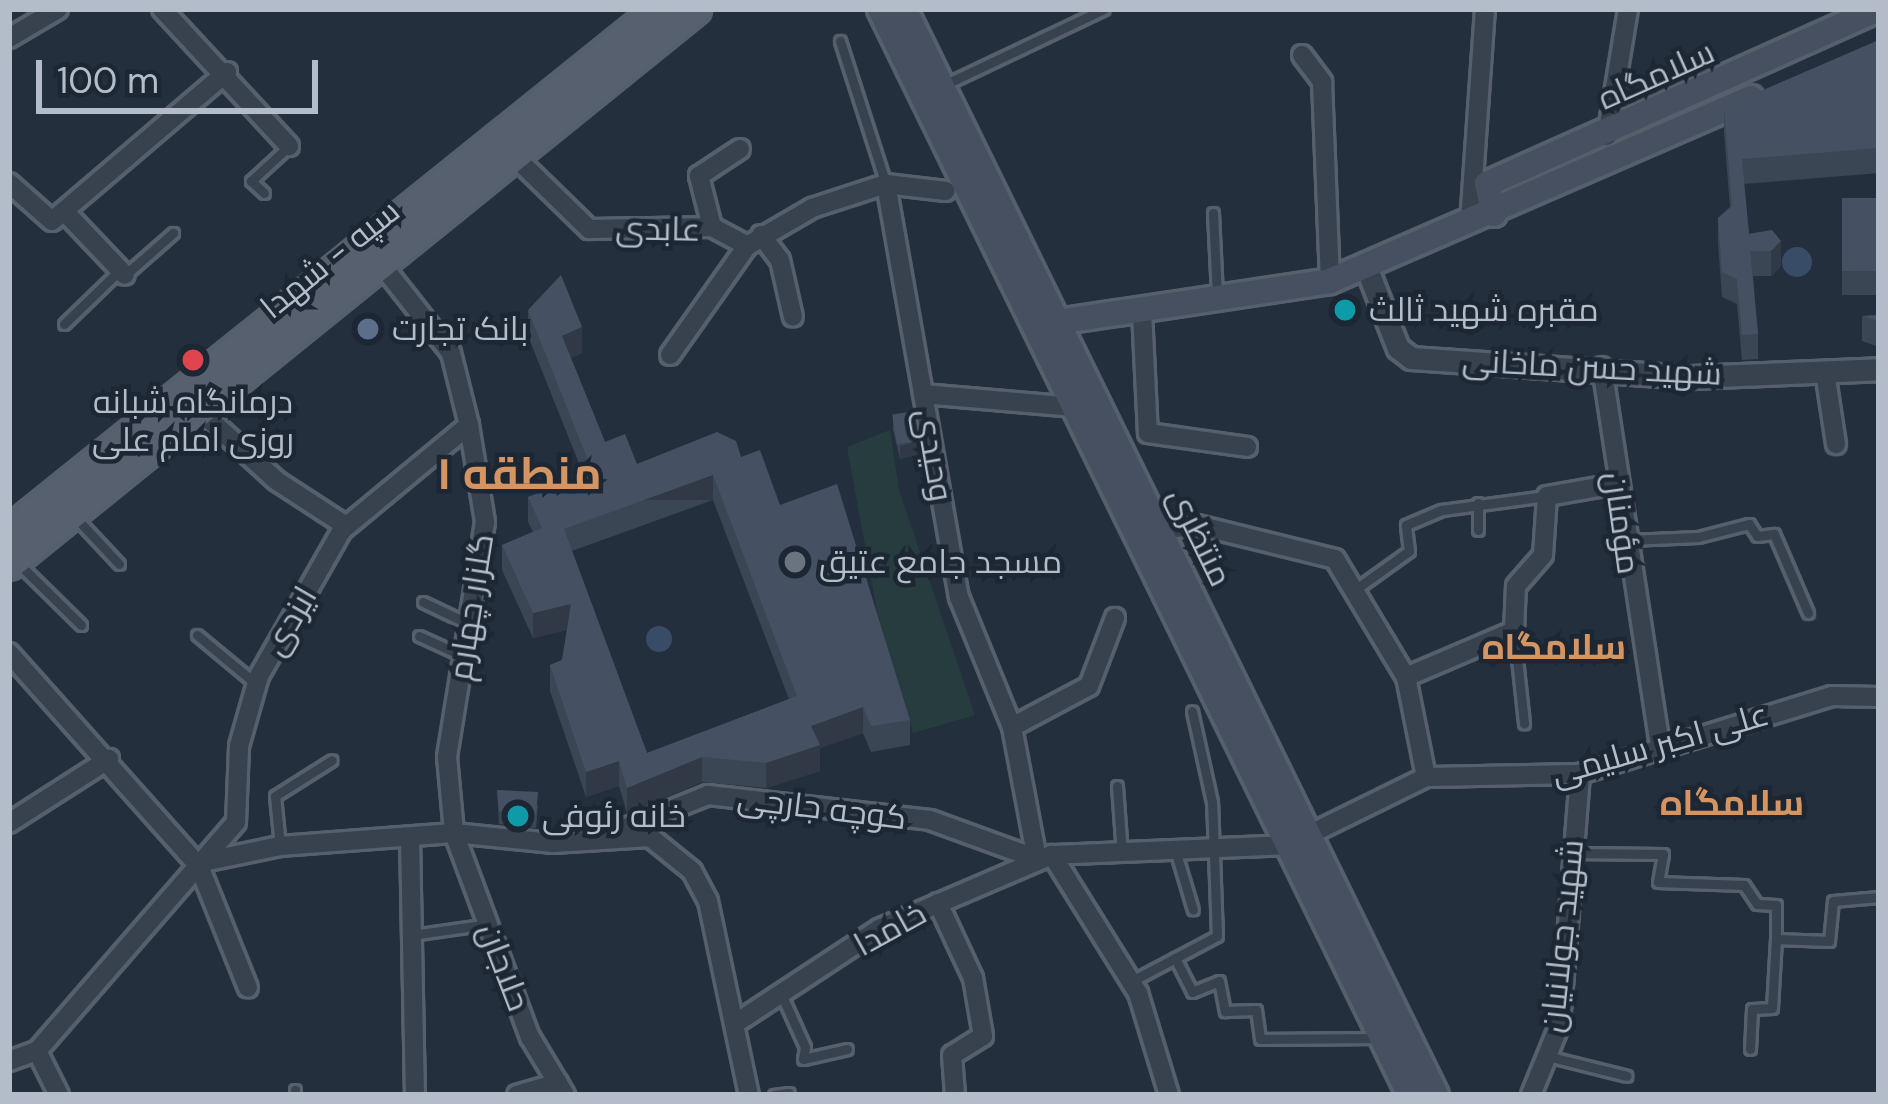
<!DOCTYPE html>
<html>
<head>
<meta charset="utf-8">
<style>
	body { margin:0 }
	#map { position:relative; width:1888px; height:1104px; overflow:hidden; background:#242f3e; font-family:"DM Sans",Cairo,sans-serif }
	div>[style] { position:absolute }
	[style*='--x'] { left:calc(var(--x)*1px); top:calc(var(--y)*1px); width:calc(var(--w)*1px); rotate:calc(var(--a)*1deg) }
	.green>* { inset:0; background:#263c3f }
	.water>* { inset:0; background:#394c67 }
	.round { border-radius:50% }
	.roads { filter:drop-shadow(3px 0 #565f6c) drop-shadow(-3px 0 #565f6c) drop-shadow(0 3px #565f6c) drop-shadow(0 -3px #565f6c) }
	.service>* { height:9px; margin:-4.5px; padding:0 4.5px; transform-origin:4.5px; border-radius:4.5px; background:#38414e }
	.minor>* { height:18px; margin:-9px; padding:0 9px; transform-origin:9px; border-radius:9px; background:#38414e }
	.tertiary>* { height:21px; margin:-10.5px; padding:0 10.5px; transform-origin:10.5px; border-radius:10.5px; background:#38414e }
	.secondary>* { height:24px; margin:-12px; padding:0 12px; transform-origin:12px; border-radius:12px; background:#465061 }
	.primary>* { height:27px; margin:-13.5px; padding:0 13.5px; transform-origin:13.5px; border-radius:13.5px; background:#56606e }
	.wall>* { inset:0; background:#3b4654; transform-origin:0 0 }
	.shaded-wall>* { inset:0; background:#303945; transform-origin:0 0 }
	.building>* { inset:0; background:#455162; transform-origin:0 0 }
	.dots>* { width:33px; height:33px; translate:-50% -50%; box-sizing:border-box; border:6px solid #1d2633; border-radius:50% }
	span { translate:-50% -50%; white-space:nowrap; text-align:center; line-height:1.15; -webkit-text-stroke:9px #1d2633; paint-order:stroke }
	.street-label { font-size:33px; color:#b4bcc9 }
	.poi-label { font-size:33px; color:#b4bcc9 }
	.left { translate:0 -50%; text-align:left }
	.neighbourhood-label { font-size:36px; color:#d59563; font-weight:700 }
	.district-label { font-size:45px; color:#d59563; font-weight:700 }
	.frame { position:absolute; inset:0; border:12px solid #b4bcc9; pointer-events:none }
	.scale { position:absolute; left:36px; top:60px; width:282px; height:54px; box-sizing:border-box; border:6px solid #b4bcc9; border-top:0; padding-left:15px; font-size:36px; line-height:42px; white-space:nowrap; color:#b4bcc9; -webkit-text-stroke:9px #1d2633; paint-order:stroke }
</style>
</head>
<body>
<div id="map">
	<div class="green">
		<i style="clip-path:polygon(890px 430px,899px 490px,975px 715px,913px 733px,878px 616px,847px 447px)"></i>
	</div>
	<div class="water">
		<i class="round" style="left:1782px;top:247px;width:30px;height:30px"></i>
		<i class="round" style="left:646px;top:626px;width:26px;height:26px"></i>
	</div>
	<div class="roads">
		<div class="service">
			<i style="--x:840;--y:41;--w:150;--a:72.2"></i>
			<i style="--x:942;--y:86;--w:179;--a:-25.4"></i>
			<i style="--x:264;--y:193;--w:18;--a:-137"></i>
			<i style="--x:251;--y:181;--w:52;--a:-42.6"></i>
			<i style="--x:1213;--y:213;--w:83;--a:87.2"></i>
			<i style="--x:125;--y:275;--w:64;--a:-41.2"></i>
			<i style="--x:64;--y:324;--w:78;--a:-44"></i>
			<i style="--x:1478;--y:503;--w:27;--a:90"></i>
			<i style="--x:76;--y:518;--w:63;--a:46.9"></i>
			<i style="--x:1629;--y:540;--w:69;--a:-2.5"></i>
			<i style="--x:1698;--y:537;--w:53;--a:-14.3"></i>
			<i style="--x:1749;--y:524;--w:14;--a:56"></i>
			<i style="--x:1757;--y:536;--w:17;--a:-7"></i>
			<i style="--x:1774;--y:534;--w:86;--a:66.7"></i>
			<i style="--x:19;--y:564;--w:87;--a:44.5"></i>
			<i style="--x:1356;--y:589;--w:65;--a:-35.6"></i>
			<i style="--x:1409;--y:551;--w:26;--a:-97"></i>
			<i style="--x:1406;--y:525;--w:39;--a:-23"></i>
			<i style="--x:1442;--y:510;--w:105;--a:-7.7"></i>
			<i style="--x:423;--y:602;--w:49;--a:25.5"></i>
			<i style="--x:1514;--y:631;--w:93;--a:83.8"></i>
			<i style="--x:197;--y:635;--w:77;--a:39.7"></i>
			<i style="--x:419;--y:636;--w:48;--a:24.4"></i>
			<i style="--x:1117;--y:786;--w:68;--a:85.8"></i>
			<i style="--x:280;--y:846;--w:50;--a:-95.7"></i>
			<i style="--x:275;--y:796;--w:67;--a:-32.3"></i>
			<i style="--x:1176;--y:853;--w:59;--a:73.4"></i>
			<i style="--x:1572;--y:853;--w:91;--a:0.6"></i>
			<i style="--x:1663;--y:854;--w:28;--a:100"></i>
			<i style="--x:1658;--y:882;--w:86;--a:2"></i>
			<i style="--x:1744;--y:885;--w:23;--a:56"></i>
			<i style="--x:1757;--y:904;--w:19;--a:3"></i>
			<i style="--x:1776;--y:905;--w:34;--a:90"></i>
			<i style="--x:1776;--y:939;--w:53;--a:2.2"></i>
			<i style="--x:1829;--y:941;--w:40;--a:-84.3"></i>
			<i style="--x:1833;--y:901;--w:46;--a:-5"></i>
			<i style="--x:412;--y:935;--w:77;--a:-8.2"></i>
			<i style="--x:1175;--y:958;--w:38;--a:63"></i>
			<i style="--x:1192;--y:992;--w:29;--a:-22"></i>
			<i style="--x:1219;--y:981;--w:31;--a:79"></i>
			<i style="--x:1225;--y:1011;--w:31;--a:-2"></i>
			<i style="--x:1256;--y:1010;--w:29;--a:82"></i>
			<i style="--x:1260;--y:1039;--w:117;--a:-0.5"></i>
			<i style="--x:1130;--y:982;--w:98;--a:-27.9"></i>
			<i style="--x:1217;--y:936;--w:134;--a:-92.1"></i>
			<i style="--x:1212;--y:802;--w:93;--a:-102.4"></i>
			<i style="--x:782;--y:996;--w:56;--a:65.7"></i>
			<i style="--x:805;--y:1047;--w:12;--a:99"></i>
			<i style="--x:803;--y:1059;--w:45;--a:-12.8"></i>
			<i style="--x:1750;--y:1049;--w:40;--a:-87.1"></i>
			<i style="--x:1752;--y:1009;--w:20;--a:-3"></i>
			<i style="--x:1772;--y:1008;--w:69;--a:-86.7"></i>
			<i style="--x:1547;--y:1056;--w:82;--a:14"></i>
			<i style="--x:295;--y:1095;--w:5;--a:-90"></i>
			<i style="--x:774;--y:1095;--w:15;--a:-8"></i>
		</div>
		<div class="minor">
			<i style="--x:162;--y:9;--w:187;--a:47.2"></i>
			<i style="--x:9;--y:38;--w:57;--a:-30.6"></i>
			<i style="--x:1302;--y:55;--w:34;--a:53"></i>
			<i style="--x:1322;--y:82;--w:199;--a:87.7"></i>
			<i style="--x:1607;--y:136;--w:129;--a:-80.6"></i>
			<i style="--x:514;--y:156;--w:105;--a:44.2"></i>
			<i style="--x:589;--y:229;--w:123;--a:-0.9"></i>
			<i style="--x:712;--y:227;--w:40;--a:28"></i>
			<i style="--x:747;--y:246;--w:75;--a:-30.3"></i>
			<i style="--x:812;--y:208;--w:78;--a:-18"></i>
			<i style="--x:886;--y:184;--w:60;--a:6.7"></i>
			<i style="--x:9;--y:183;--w:57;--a:41.5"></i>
			<i style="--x:52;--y:221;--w:230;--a:-40.4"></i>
			<i style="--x:886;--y:184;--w:419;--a:80"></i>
			<i style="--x:959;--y:597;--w:140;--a:67.8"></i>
			<i style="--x:1012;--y:727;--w:134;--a:79.3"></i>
			<i style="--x:64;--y:211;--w:88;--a:46.4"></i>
			<i style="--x:1470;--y:223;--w:215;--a:-86"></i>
			<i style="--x:712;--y:227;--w:53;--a:-104.3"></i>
			<i style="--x:699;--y:176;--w:49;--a:-33.4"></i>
			<i style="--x:761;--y:235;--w:31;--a:53"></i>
			<i style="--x:780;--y:260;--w:58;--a:77.2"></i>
			<i style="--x:381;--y:264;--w:113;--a:51.8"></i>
			<i style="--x:451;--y:353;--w:74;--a:76"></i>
			<i style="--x:469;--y:425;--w:98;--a:80.6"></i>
			<i style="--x:485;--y:522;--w:238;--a:99.2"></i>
			<i style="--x:447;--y:757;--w:76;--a:84.7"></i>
			<i style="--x:454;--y:833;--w:218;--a:69.6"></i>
			<i style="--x:530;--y:1037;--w:68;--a:58.9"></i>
			<i style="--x:1142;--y:312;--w:121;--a:87.2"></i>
			<i style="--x:1148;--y:433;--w:100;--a:8"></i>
			<i style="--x:670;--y:355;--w:133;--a:-54.8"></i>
			<i style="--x:1602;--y:367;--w:385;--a:81.3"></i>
			<i style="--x:1825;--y:372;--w:73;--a:81.3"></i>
			<i style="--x:923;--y:394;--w:152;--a:4.9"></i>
			<i style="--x:200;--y:411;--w:104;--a:42.3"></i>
			<i style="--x:277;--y:481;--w:82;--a:33.1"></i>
			<i style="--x:1153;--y:531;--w:44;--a:-7.8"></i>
			<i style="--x:1197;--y:525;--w:142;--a:13.8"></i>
			<i style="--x:1335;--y:559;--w:138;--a:59"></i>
			<i style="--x:1406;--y:677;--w:102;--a:78.7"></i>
			<i style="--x:9;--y:653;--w:285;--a:48.3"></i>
			<i style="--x:199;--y:866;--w:131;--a:68.1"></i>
			<i style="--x:1406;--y:677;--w:117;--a:-23.1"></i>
			<i style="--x:1514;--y:631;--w:45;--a:-87.5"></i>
			<i style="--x:1516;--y:586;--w:41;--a:-48.9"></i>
			<i style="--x:1543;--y:555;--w:59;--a:-86.1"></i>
			<i style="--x:1547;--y:496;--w:70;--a:-9.9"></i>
			<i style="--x:1012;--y:727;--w:87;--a:-28"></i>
			<i style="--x:1089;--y:686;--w:73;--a:-69.1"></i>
			<i style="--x:9;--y:823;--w:119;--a:-32.6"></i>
			<i style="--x:608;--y:835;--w:108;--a:-21.8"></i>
			<i style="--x:708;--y:795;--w:223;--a:6.4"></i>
			<i style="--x:930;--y:820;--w:114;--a:20"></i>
			<i style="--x:410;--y:837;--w:258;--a:88.9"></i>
			<i style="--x:1052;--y:855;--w:163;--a:58.1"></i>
			<i style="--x:1138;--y:993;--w:107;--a:73.1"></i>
			<i style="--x:208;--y:861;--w:74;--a:-11.8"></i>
			<i style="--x:280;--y:846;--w:174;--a:-4.3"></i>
			<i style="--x:454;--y:833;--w:100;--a:5.8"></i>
			<i style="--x:553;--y:843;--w:97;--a:-3.5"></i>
			<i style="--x:650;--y:837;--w:54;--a:39"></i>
			<i style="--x:692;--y:871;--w:34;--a:62"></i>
			<i style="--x:708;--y:901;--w:198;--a:78.1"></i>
			<i style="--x:938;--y:903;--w:83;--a:65"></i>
			<i style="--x:973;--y:978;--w:59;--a:80.2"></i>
			<i style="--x:983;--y:1036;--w:36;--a:148"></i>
			<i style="--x:952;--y:1055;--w:40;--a:85.7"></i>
			<i style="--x:739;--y:1021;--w:168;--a:-33.3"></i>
			<i style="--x:879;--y:929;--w:188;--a:-23.2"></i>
			<i style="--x:1052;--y:855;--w:236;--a:-2.4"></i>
			<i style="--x:1288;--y:845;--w:154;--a:-26.2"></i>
			<i style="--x:1426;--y:777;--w:154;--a:-1.1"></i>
			<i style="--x:1580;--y:774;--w:264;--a:-17.2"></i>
			<i style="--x:1832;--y:696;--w:47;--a:1.2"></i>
			<i style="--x:37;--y:1051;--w:49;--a:63.4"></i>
			<i style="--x:9;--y:1061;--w:30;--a:-20"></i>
			<i style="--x:37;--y:1051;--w:303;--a:-49"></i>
			<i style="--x:236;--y:822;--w:76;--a:-87.7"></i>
			<i style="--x:239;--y:746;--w:73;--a:-74.1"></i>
			<i style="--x:259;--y:676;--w:168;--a:-60.4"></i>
			<i style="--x:342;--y:530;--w:165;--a:-39.6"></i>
			<i style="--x:517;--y:1095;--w:43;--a:-16.3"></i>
			<i style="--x:1531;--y:1095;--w:77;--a:-67.8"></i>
			<i style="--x:1560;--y:1024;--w:251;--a:-85.4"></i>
		</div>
		<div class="tertiary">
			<i style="--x:1365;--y:264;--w:90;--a:68.6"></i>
			<i style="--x:1398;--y:348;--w:16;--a:38"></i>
			<i style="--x:1411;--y:358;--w:282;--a:3.9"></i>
			<i style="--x:1692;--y:377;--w:187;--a:-2.4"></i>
		</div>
		<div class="secondary">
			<i style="--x:880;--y:9;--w:1208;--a:63.99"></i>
			<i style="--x:904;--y:9;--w:1209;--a:63.9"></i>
			<i style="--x:1494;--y:214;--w:31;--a:-103"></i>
			<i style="--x:1487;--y:184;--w:429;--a:-24.1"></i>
			<i style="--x:1057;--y:322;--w:276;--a:-8.5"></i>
			<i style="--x:1330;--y:281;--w:459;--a:-23.5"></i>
		</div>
		<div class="primary">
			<i style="--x:9;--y:530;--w:831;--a:-38.8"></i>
			<i style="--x:9;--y:565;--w:884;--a:-38.98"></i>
		</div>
	</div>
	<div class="wall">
		<i style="clip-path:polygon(1879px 40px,1879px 173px,1744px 184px,1749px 234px,1772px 230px,1781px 266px,1771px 276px,1753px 276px,1758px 334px,1758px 359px,1742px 360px,1737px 304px,1722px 297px,1718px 243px,1718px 218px,1730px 207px,1724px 133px,1724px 107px)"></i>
		<i style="left:1879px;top:198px;width:97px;height:37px;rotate:90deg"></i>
		<i style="clip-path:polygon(evenodd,528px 310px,582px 353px,571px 358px,605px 442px,637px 464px,741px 457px,780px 505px,910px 720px,910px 745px,871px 752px,863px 733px,820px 748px,820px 771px,766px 788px,702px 782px,627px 813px,619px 786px,586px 797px,550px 691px,550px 665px,562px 660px,567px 630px,533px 638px,502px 570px,502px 545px,533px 532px,528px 522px,528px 497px,584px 476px,528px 336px,528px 310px,713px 500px,789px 699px,647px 753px,572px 551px,713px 500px)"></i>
		<i style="clip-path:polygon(1879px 315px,1879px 347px,1862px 341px,1862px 316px)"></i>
		<i style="clip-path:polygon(893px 417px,920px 454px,900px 459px,893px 430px)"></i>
		<i style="clip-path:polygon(497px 790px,538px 805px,536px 828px,499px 824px)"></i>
	</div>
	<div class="shaded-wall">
		<i style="clip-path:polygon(1781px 241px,1781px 266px,1771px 276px,1771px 251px)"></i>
		<i style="clip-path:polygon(582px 327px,582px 353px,562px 362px,562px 336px)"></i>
		<i style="clip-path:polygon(920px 441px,920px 454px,900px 459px,900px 446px)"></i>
		<i style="left:713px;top:475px;width:25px;height:158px;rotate:90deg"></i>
		<i style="clip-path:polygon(571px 604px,571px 629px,533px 638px,533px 613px)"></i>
		<i style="clip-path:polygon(863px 707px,863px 733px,820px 748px,820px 771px,766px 788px,766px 763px,811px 726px)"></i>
		<i style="clip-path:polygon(702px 757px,702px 782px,627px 813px,627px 788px)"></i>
		<i style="clip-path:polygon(619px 761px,619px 786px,586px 797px,586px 772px)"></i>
	</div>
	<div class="building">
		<i style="clip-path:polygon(1879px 40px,1879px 148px,1742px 159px,1749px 234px,1772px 230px,1781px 241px,1771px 251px,1750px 251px,1758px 334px,1742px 335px,1737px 279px,1722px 272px,1718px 218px,1732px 206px,1724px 107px)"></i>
		<i style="left:1879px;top:198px;width:73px;height:37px;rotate:90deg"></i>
		<i style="clip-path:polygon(evenodd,561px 275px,582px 327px,562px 336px,605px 442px,625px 434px,637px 464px,717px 432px,736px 441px,741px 457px,760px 450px,780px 505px,837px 484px,910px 720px,871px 726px,863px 707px,811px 726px,820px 745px,766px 763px,702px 757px,627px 788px,619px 761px,586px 772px,550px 665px,562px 660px,571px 604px,533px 613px,502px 545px,542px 528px,528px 497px,593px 473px,528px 310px,561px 275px,713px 475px,797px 696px,647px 753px,564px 529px,713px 475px)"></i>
		<i style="clip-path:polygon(1879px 315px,1879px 321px,1862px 316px)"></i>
		<i style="left:915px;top:411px;width:30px;height:23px;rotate:81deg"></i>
		<i style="clip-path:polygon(497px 790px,538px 792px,536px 815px,499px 811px)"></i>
	</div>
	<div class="dots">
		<i style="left:1345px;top:310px;background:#0f9aa8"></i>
		<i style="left:368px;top:329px;background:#5c6f8a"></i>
		<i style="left:193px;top:360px;background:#e0444e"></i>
		<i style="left:795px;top:562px;background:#6b7280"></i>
		<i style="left:518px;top:816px;background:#0f9aa8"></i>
	</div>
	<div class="street-label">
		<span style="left:1656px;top:75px;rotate:-24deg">سلامگاه</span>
		<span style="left:658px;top:229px;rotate:1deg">عابدی</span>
		<span style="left:330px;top:259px;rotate:-39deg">سپه - شهدا</span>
		<span style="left:1592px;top:367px;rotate:3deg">شهید حسن ماخانی</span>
		<span style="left:934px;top:455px;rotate:80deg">وحیدی</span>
		<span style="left:1622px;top:523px;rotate:82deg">مؤمنان</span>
		<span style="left:1200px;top:537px;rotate:64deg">منتظری</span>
		<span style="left:471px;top:607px;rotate:-81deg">گلزار چهارم</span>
		<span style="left:290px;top:621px;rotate:-60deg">ایزدی</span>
		<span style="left:1660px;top:744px;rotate:-16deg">علی اکبر سلیمی</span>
		<span style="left:822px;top:808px;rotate:7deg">کوچه جارچی</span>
		<span style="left:890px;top:929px;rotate:-29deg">خامدا</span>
		<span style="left:1562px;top:936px;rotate:-84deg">شهید جولانیان</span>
		<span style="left:504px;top:967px;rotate:69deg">حلاجان</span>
	</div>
	<div class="poi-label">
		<span class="left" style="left:1369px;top:310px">مقبره شهید ثالث</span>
		<span class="left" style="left:392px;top:329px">بانک تجارت</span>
		<span style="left:193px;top:421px">درمانگاه شبانه<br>روزی امام علی</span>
		<span class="left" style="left:819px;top:562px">مسجد جامع عتیق</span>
		<span class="left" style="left:542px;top:816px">خانه رئوفی</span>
	</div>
	<div class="neighbourhood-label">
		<span style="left:1554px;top:647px">سلامگاه</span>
		<span style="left:1732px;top:803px">سلامگاه</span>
	</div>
	<div class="district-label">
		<span style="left:519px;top:474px">منطقه ۱</span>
	</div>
	<div class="frame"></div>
	<div class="scale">100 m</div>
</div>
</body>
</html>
